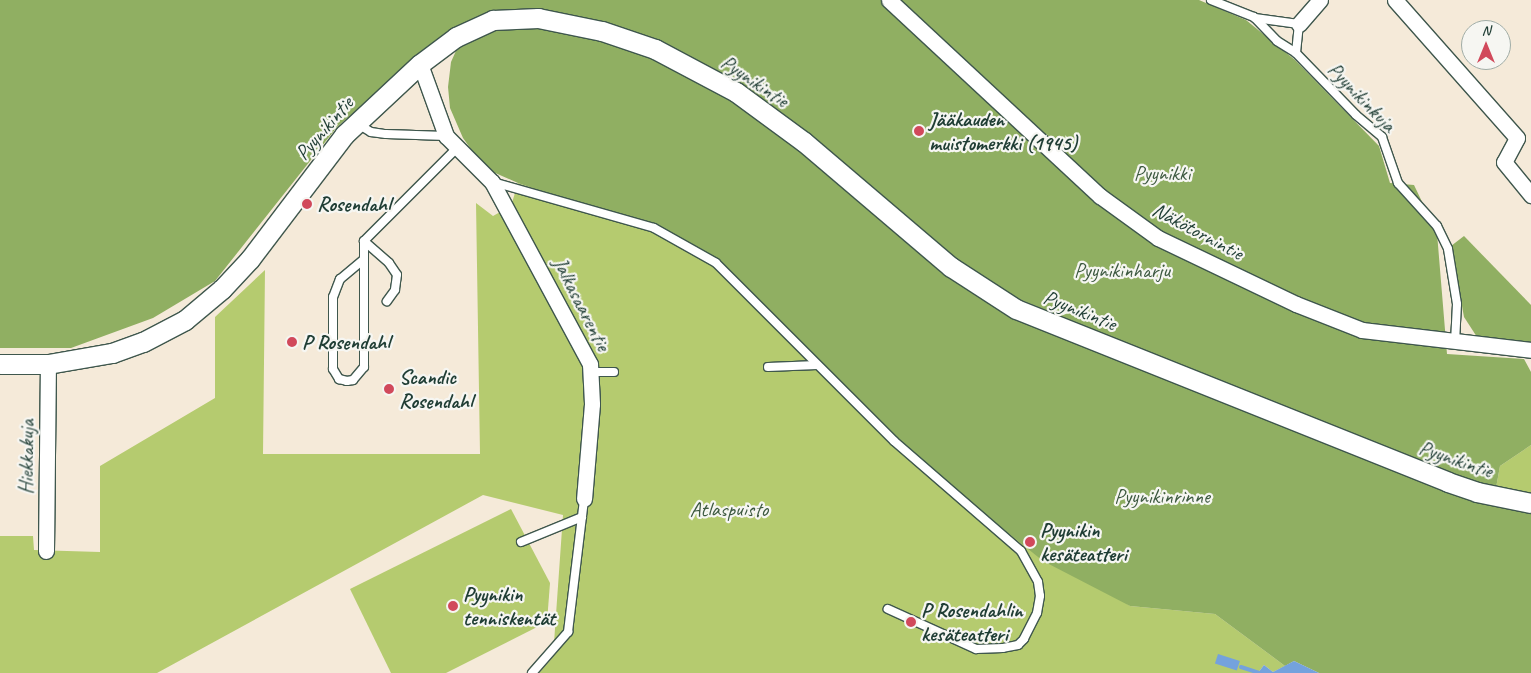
<!DOCTYPE html>
<html>
<head>
<meta charset="utf-8">
<style>
	body { margin:0 }
	#map { position:relative; width:1531px; height:673px; overflow:hidden; background:#f5ead9; font-family:Caveat,sans-serif }
	div>[style] { position:absolute }
	[style*='--x'] { left:calc(var(--x)*1px); top:calc(var(--y)*1px); width:calc(var(--w)*1px); rotate:calc(var(--a)*1deg) }
	.green>* { inset:0; background:#b5cb6f }
	.forest>* { inset:0; background:#90af62 }
	.water>* { inset:0; background:#74a2dd; transform-origin:0 0 }
	.stream>* { height:4px; margin:-2px; padding:0 2px; transform-origin:2px; border-radius:2px; background:#74a2dd }
	.roads { filter:drop-shadow(1px 0 #3f574d) drop-shadow(-1px 0 #3f574d) drop-shadow(0 1px #3f574d) drop-shadow(0 -1px #3f574d) }
	.service>* { height:8px; margin:-4px; padding:0 4px; transform-origin:4px; border-radius:4px; background:#fff }
	.minor>* { height:15px; margin:-7.5px; padding:0 7.5px; transform-origin:7.5px; border-radius:7.5px; background:#fff }
	.tertiary>* { height:19px; margin:-9.5px; padding:0 9.5px; transform-origin:9.5px; border-radius:9.5px; background:#fff }
	.dots>* { width:14px; height:14px; translate:-50% -50%; box-sizing:border-box; border:2px solid #f6f6f2; border-radius:50% }
	span { translate:-50% -50%; white-space:nowrap; text-align:center; line-height:1.15; -webkit-text-stroke:4.5px #f6f6f2; paint-order:stroke }
	.street-label { font-size:21px; color:#1f3d34 }
	.poi-label { font-size:21px; color:#1f3d34; font-weight:700 }
	.left { translate:0 -50%; text-align:left }
	.park-label { font-size:21px; color:#3d5940 }
	.north { position:absolute; left:1461px; top:20px; width:50px; height:50px; box-sizing:border-box; background:#f6f6f2; border:1px solid #a0aca6; border-radius:50%; rotate:0deg; font-size:14px; font-weight:700; line-height:20px; text-align:center; color:#1f3d34 }
	.north::after { content:''; display:block; margin:auto; width:18px; height:22px; background:#d1495b; clip-path:polygon(50% 0,100% 100%,50% 72%,0 100%) }
</style>
</head>
<body>
<div id="map">
	<div class="green">
		<i style="clip-path:polygon(518px 183px,696px 246px,886px 434px,1130px 606px,1215px 614px,1285px 666px,1273px 672px,1264px 665px,1258px 673px,539px 673px,553px 657px,563px 515px,483px 495px,157px 673px,0 673px,0 536px,33px 536px,34px 550px,100px 552px,100px 466px,215px 398px,215px 317px,265px 270px,263px 454px,480px 454px,476px 203px,493px 216px,511px 206px)"></i>
		<i style="clip-path:polygon(1531px 445px,1531px 493px,1496px 488px,1500px 466px)"></i>
		<i style="clip-path:polygon(511px 509px,550px 583px,547px 622px,446px 673px,391px 673px,350px 589px)"></i>
	</div>
	<div class="forest">
		<i style="clip-path:polygon(0 0,1199px 0,1246px 20px,1295px 60px,1379px 146px,1390px 183px,1414px 185px,1437px 233px,1447px 354px,1524px 359px,1531px 372px,1531px 445px,1500px 466px,1496px 488px,1478px 485px,1021px 300px,958px 261px,712px 70px,685px 54px,604px 23px,525px 9px,478px 16px,424px 51px,337px 127px,215px 281px,153px 318px,71px 348px,0 348px)"></i>
		<i style="clip-path:polygon(526px 26px,570px 31px,651px 56px,732px 99px,799px 149px,946px 271px,1476px 500px,1531px 512px,1531px 673px,1319px 673px,1294px 661px,1285px 666px,1215px 614px,1130px 606px,1043px 561px,886px 434px,696px 246px,518px 183px,493px 172px,478px 159px,463px 138px,450px 108px,448px 87px,451px 62px,459px 44px,484px 31px)"></i>
		<i style="clip-path:polygon(1464px 236px,1531px 305px,1531px 344px,1477px 337px,1464px 317px,1451px 246px)"></i>
	</div>
	<div class="water">
		<i style="left:1218px;top:654px;width:23px;height:10px;rotate:18deg"></i>
		<i style="clip-path:polygon(1294px 661px,1319px 673px,1258px 673px,1264px 665px,1273px 672px)"></i>
	</div>
	<div class="stream">
		<i style="--x:1241;--y:667;--w:19;--a:18"></i>
	</div>
	<div class="roads">
		<div class="service">
			<i style="--x:1211;--y:0;--w:46;--a:21.6"></i>
			<i style="--x:1254;--y:17;--w:33;--a:46"></i>
			<i style="--x:1277;--y:41;--w:22;--a:32"></i>
			<i style="--x:1296;--y:53;--w:86;--a:45.9"></i>
			<i style="--x:1356;--y:115;--w:34;--a:40"></i>
			<i style="--x:1382;--y:137;--w:49;--a:70.8"></i>
			<i style="--x:1398;--y:183;--w:58;--a:47.8"></i>
			<i style="--x:1437;--y:226;--w:25;--a:64"></i>
			<i style="--x:1448;--y:249;--w:56;--a:80.7"></i>
			<i style="--x:1457;--y:304;--w:39;--a:93"></i>
			<i style="--x:1255;--y:18;--w:44;--a:7.8"></i>
			<i style="--x:1299;--y:24;--w:29;--a:96"></i>
			<i style="--x:358;--y:124;--w:15;--a:32"></i>
			<i style="--x:371;--y:132;--w:15;--a:8"></i>
			<i style="--x:386;--y:134;--w:60;--a:1.9"></i>
			<i style="--x:493;--y:182;--w:167;--a:15.9"></i>
			<i style="--x:654;--y:228;--w:71;--a:29.4"></i>
			<i style="--x:716;--y:263;--w:252;--a:45"></i>
			<i style="--x:894;--y:441;--w:168;--a:40.9"></i>
			<i style="--x:1021;--y:551;--w:35;--a:61"></i>
			<i style="--x:1038;--y:582;--w:14;--a:82"></i>
			<i style="--x:1040;--y:596;--w:17;--a:100"></i>
			<i style="--x:1037;--y:613;--w:29;--a:117"></i>
			<i style="--x:1024;--y:639;--w:8;--a:135"></i>
			<i style="--x:1018;--y:645;--w:15;--a:169"></i>
			<i style="--x:1003;--y:648;--w:27;--a:178"></i>
			<i style="--x:976;--y:649;--w:97;--a:-155.6"></i>
			<i style="--x:364;--y:241;--w:33;--a:41"></i>
			<i style="--x:389;--y:263;--w:14;--a:56"></i>
			<i style="--x:397;--y:275;--w:15;--a:98"></i>
			<i style="--x:395;--y:290;--w:14;--a:126"></i>
			<i style="--x:363;--y:260;--w:30;--a:140"></i>
			<i style="--x:340;--y:279;--w:19;--a:111"></i>
			<i style="--x:333;--y:297;--w:72;--a:90"></i>
			<i style="--x:333;--y:369;--w:12;--a:59"></i>
			<i style="--x:339;--y:379;--w:8;--a:14"></i>
			<i style="--x:347;--y:381;--w:6;--a:-9"></i>
			<i style="--x:353;--y:380;--w:17;--a:-50"></i>
			<i style="--x:364;--y:367;--w:126;--a:-90"></i>
			<i style="--x:364;--y:241;--w:132;--a:-45"></i>
			<i style="--x:768;--y:367;--w:49;--a:-2.3"></i>
			<i style="--x:592;--y:372;--w:22;--a:0"></i>
			<i style="--x:521;--y:542;--w:66;--a:-22.3"></i>
			<i style="--x:532;--y:673;--w:55;--a:-48.7"></i>
			<i style="--x:568;--y:632;--w:134;--a:-83.1"></i>
		</div>
		<div class="minor">
			<i style="--x:889;--y:0;--w:288;--a:42.9"></i>
			<i style="--x:1100;--y:196;--w:72;--a:35.9"></i>
			<i style="--x:1158;--y:238;--w:153;--a:25.6"></i>
			<i style="--x:1296;--y:304;--w:71;--a:21.5"></i>
			<i style="--x:1362;--y:330;--w:170;--a:6.7"></i>
			<i style="--x:1395;--y:0;--w:184;--a:48.5"></i>
			<i style="--x:1299;--y:24;--w:32;--a:-49"></i>
			<i style="--x:420;--y:64;--w:77;--a:70.1"></i>
			<i style="--x:446;--y:136;--w:65;--a:45"></i>
			<i style="--x:492;--y:182;--w:207;--a:61.7"></i>
			<i style="--x:590;--y:364;--w:40;--a:87.1"></i>
			<i style="--x:592;--y:404;--w:95;--a:94.8"></i>
			<i style="--x:1517;--y:138;--w:27;--a:118"></i>
			<i style="--x:1504;--y:162;--w:43;--a:50.7"></i>
			<i style="--x:46;--y:551;--w:187;--a:-89.4"></i>
		</div>
		<div class="tertiary">
			<i style="--x:0;--y:364;--w:48;--a:0"></i>
			<i style="--x:48;--y:364;--w:65;--a:-9.8"></i>
			<i style="--x:112;--y:353;--w:33;--a:-20"></i>
			<i style="--x:143;--y:342;--w:47;--a:-27.6"></i>
			<i style="--x:185;--y:320;--w:48;--a:-40"></i>
			<i style="--x:222;--y:289;--w:41;--a:-47"></i>
			<i style="--x:250;--y:259;--w:156;--a:-52.8"></i>
			<i style="--x:344;--y:135;--w:104;--a:-43.1"></i>
			<i style="--x:420;--y:64;--w:45;--a:-36.9"></i>
			<i style="--x:456;--y:37;--w:41;--a:-24.7"></i>
			<i style="--x:493;--y:20;--w:45;--a:-2.5"></i>
			<i style="--x:538;--y:18;--w:65;--a:11.5"></i>
			<i style="--x:602;--y:31;--w:56;--a:18.8"></i>
			<i style="--x:655;--y:49;--w:92;--a:28"></i>
			<i style="--x:736;--y:92;--w:84;--a:36.3"></i>
			<i style="--x:804;--y:142;--w:193;--a:40.4"></i>
			<i style="--x:951;--y:267;--w:77;--a:32.9"></i>
			<i style="--x:1016;--y:309;--w:465;--a:21.8"></i>
			<i style="--x:1448;--y:482;--w:31;--a:19"></i>
			<i style="--x:1477;--y:492;--w:55;--a:11.5"></i>
		</div>
	</div>
	<div class="dots">
		<i style="left:919px;top:131px;background:#d1495b"></i>
		<i style="left:307px;top:204px;background:#d1495b"></i>
		<i style="left:292px;top:342px;background:#d1495b"></i>
		<i style="left:389px;top:389px;background:#d1495b"></i>
		<i style="left:1030px;top:542px;background:#d1495b"></i>
		<i style="left:453px;top:606px;background:#d1495b"></i>
		<i style="left:911px;top:622px;background:#d1495b"></i>
	</div>
	<div class="street-label">
		<span style="left:755px;top:81px;rotate:34deg">Pyynikintie</span>
		<span style="left:1362px;top:97px;rotate:46deg">Pyynikinkuja</span>
		<span style="left:324px;top:128px;rotate:-49deg">Pyynikintie</span>
		<span style="left:1198px;top:231px;rotate:28deg">Näkötornintie</span>
		<span style="left:582px;top:304px;rotate:63deg">Jalkasaarentie</span>
		<span style="left:1080px;top:310px;rotate:22deg">Pyynikintie</span>
		<span style="left:26px;top:457px;rotate:-89deg">Hiekkakuja</span>
		<span style="left:1456px;top:459px;rotate:19deg">Pyynikintie</span>
	</div>
	<div class="poi-label">
		<span class="left" style="left:929px;top:131px">Jääkauden<br>muistomerkki (1945)</span>
		<span class="left" style="left:317px;top:204px">Rosendahl</span>
		<span class="left" style="left:302px;top:342px">P Rosendahl</span>
		<span class="left" style="left:399px;top:389px">Scandic<br>Rosendahl</span>
		<span class="left" style="left:1040px;top:542px">Pyynikin<br>kesäteatteri</span>
		<span class="left" style="left:463px;top:606px">Pyynikin<br>tenniskentät</span>
		<span class="left" style="left:921px;top:622px">P Rosendahlin<br>kesäteatteri</span>
	</div>
	<div class="park-label">
		<span style="left:1162px;top:173px">Pyynikki</span>
		<span style="left:1122px;top:270px">Pyynikinharju</span>
		<span style="left:1162px;top:496px">Pyynikinrinne</span>
		<span style="left:729px;top:509px">Atlaspuisto</span>
	</div>
	<div class="north">N</div>
</div>
</body>
</html>
